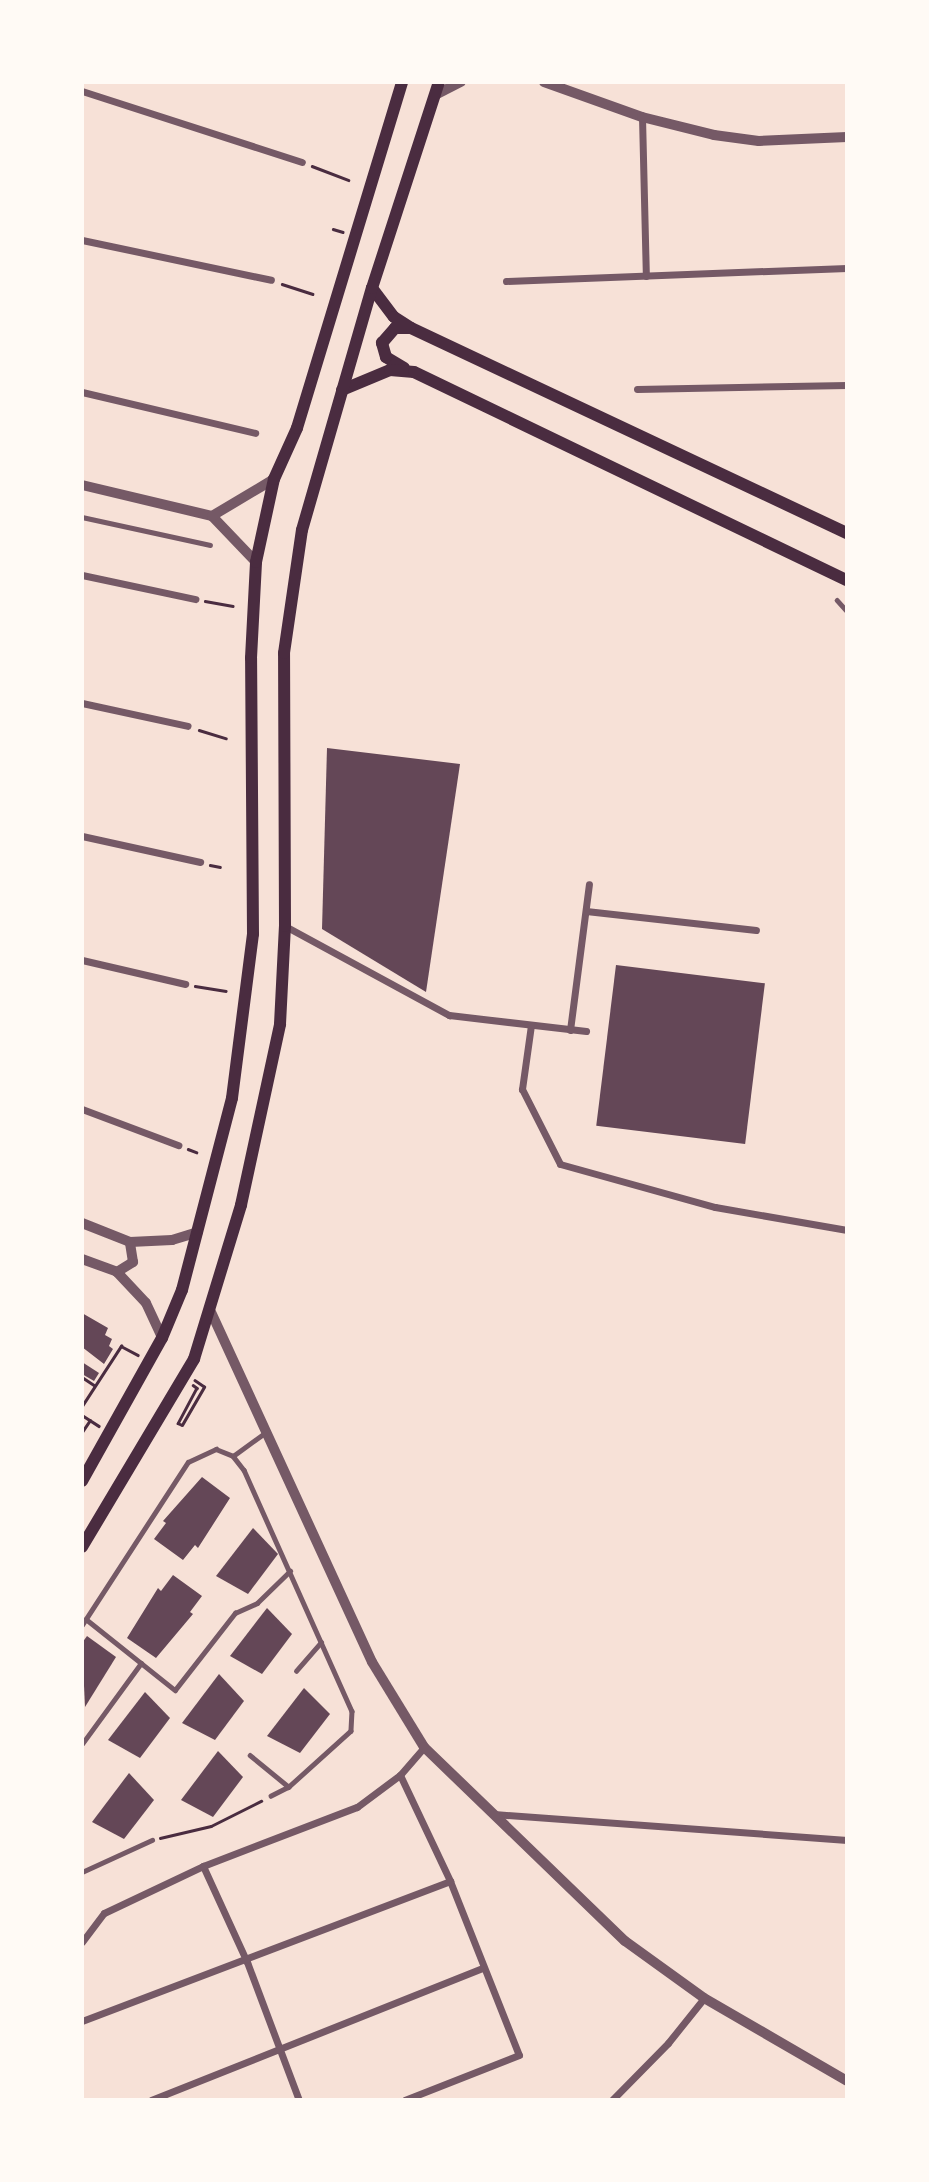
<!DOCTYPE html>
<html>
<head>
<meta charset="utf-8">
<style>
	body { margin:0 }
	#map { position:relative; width:929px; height:2182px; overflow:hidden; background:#f7e1d7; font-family:"Space Grotesk",sans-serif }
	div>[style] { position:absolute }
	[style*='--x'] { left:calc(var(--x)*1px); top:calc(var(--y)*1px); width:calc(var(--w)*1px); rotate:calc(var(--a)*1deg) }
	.building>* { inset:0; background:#644757; transform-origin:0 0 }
	.path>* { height:2.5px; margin:-1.25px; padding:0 1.25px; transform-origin:1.25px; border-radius:1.25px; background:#4a2c40 }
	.service>* { height:4.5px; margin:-2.25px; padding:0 2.25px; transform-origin:2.25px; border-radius:2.25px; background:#755966 }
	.minor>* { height:7px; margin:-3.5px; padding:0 3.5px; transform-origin:3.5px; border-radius:3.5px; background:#755966 }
	.tertiary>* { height:10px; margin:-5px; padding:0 5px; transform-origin:5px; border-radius:5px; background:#755966 }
	.secondary>* { height:12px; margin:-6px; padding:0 6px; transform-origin:6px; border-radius:6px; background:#4a2c40 }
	span { translate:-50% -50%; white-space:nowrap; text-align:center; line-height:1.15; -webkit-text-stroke:5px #fffaf5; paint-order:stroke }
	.frame { position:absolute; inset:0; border:84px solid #fffaf5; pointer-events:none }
</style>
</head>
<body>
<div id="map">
	<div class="building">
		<i style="clip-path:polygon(327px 748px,460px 764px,426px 992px,322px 929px)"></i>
		<i style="left:616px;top:965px;width:150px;height:162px;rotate:7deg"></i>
		<i style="clip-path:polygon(82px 1313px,108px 1328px,105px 1335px,112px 1339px,109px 1346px,113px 1349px,104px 1364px,82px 1347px)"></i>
		<i style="clip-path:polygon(82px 1362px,99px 1373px,94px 1381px,82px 1374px)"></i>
		<i style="clip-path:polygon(202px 1477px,230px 1498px,198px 1548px,195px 1545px,183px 1560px,154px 1539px,166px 1523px,163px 1521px)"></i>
		<i style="clip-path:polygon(253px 1528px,278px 1554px,248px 1594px,216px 1576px)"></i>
		<i style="clip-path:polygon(173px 1575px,202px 1596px,190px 1612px,193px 1614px,156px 1658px,127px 1638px,158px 1588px,161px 1591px)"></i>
		<i style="clip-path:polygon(267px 1608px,292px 1634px,262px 1674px,230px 1656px)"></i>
		<i style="clip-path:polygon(87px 1636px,116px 1657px,85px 1707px,82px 1643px)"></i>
		<i style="clip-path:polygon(219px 1674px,244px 1701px,215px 1740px,182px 1723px)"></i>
		<i style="clip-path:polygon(304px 1688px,330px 1714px,300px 1753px,267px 1736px)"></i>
		<i style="clip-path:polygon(145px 1692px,170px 1718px,140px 1758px,108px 1740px)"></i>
		<i style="clip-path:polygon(218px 1751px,243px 1777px,213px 1817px,181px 1800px)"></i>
		<i style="clip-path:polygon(129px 1773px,154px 1800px,124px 1839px,92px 1822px)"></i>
	</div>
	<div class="path">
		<i style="--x:312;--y:166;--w:39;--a:21"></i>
		<i style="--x:333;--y:229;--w:10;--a:17"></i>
		<i style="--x:282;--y:284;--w:32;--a:18"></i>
		<i style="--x:205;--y:601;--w:28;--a:10"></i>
		<i style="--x:199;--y:730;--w:28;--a:17"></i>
		<i style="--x:210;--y:865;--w:10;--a:11"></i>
		<i style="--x:195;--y:986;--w:31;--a:9"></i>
		<i style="--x:188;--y:1149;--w:9;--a:21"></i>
		<i style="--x:82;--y:1377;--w:14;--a:34"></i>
		<i style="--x:193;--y:1385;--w:5;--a:37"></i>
		<i style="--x:197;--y:1388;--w:40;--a:118"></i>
		<i style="--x:178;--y:1423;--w:4;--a:27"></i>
		<i style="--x:182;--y:1425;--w:44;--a:-59.9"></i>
		<i style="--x:204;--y:1387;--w:11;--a:-146"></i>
		<i style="--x:82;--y:1406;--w:72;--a:-57"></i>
		<i style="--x:121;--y:1346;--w:19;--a:28"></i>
		<i style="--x:82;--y:1415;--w:20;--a:33"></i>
		<i style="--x:82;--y:1432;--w:14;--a:-56"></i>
		<i style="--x:160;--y:1838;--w:52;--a:-13.2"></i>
		<i style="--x:211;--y:1826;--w:56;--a:-26.6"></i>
	</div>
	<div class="service">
		<i style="--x:82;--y:517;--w:131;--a:12.3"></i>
		<i style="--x:837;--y:600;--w:15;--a:48"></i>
		<i style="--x:233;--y:1456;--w:37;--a:-36"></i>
		<i style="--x:86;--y:1619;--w:114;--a:38.6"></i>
		<i style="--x:175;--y:1690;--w:98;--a:-52.1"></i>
		<i style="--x:235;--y:1613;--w:24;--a:-24"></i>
		<i style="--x:257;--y:1603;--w:46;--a:-44.1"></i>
		<i style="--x:82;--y:1625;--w:194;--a:-57"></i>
		<i style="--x:188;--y:1462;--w:31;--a:-25"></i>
		<i style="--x:216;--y:1449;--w:18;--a:22"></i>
		<i style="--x:233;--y:1456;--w:18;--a:52"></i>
		<i style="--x:244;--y:1470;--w:264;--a:65.9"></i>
		<i style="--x:352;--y:1711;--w:20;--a:93"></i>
		<i style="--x:351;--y:1731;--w:84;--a:137.9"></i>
		<i style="--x:289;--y:1787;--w:20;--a:153"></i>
		<i style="--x:296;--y:1671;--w:38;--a:-49"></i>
		<i style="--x:82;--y:1744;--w:100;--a:-53.9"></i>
		<i style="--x:250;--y:1755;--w:50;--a:39.4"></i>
		<i style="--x:82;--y:1872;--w:77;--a:-24.6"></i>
	</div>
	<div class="minor">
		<i style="--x:82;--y:91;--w:231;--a:17.9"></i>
		<i style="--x:642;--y:117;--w:159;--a:88.6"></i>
		<i style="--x:82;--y:240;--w:193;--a:11.9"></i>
		<i style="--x:506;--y:281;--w:341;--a:-2.2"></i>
		<i style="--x:637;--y:389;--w:210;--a:-1.1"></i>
		<i style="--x:82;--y:392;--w:178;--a:13.3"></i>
		<i style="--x:82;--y:575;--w:116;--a:12"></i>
		<i style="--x:82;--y:703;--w:108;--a:12.2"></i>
		<i style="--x:82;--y:836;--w:121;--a:12.4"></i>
		<i style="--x:586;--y:911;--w:171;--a:6.4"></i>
		<i style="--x:285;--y:926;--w:187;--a:28.5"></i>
		<i style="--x:449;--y:1015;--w:138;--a:6.7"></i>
		<i style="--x:82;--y:960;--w:106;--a:13.1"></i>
		<i style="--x:531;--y:1025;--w:65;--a:98"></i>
		<i style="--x:522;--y:1089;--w:84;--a:63.1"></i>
		<i style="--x:560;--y:1164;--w:161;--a:15.5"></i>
		<i style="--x:715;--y:1207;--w:134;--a:9.9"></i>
		<i style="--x:570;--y:1030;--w:147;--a:-82.6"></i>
		<i style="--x:82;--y:1109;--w:103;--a:20.6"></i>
		<i style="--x:400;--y:1775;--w:117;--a:64.7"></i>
		<i style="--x:450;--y:1881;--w:187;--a:68.4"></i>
		<i style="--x:519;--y:2055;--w:123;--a:158.5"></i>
		<i style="--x:494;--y:1814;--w:354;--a:4.2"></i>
		<i style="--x:203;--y:1866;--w:106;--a:65.4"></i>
		<i style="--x:247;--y:1962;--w:147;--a:69.4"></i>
		<i style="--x:82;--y:1942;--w:36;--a:-53"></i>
		<i style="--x:104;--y:1913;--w:110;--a:-25.4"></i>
		<i style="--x:203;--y:1866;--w:165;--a:-21"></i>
		<i style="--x:357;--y:1807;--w:54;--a:-36.7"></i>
		<i style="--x:400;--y:1775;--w:37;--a:-49"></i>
		<i style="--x:82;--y:2021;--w:394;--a:-20.8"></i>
		<i style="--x:151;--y:2100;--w:356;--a:-21.7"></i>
		<i style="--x:612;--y:2100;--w:80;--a:-45.5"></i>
		<i style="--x:668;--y:2043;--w:58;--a:-51.3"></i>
	</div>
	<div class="tertiary">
		<i style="--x:544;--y:82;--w:104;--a:19.7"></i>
		<i style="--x:642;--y:117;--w:74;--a:14"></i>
		<i style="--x:714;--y:135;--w:45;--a:7.6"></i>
		<i style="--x:759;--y:141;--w:88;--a:-2.6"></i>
		<i style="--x:435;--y:95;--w:29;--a:-27"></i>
		<i style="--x:82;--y:485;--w:134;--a:13.4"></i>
		<i style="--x:212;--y:516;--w:64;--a:46.3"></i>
		<i style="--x:212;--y:516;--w:72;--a:-30.8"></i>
		<i style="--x:82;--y:1223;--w:52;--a:21.6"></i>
		<i style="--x:130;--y:1242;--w:42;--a:-2.7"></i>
		<i style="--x:172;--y:1240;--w:27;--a:-17"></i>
		<i style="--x:82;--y:1259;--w:37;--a:20"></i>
		<i style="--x:117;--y:1272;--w:42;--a:46.9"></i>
		<i style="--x:146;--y:1303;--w:38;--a:65"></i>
		<i style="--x:117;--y:1272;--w:19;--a:-32"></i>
		<i style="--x:133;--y:1262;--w:20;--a:-99"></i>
		<i style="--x:211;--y:1312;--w:385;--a:65.3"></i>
		<i style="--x:372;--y:1662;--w:100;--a:58.5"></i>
		<i style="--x:424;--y:1747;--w:279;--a:44"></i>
		<i style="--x:625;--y:1941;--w:97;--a:35.8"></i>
		<i style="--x:704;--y:1998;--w:165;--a:30.1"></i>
	</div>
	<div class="secondary">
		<i style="--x:372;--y:288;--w:36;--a:53"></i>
		<i style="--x:394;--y:317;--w:20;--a:33"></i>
		<i style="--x:411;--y:328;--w:482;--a:25.2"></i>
		<i style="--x:404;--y:368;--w:21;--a:-149"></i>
		<i style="--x:386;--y:357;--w:15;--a:-106"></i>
		<i style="--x:382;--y:343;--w:20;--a:-49"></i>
		<i style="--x:395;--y:328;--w:15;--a:0"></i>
		<i style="--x:342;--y:390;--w:52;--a:-22.6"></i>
		<i style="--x:390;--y:370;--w:24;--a:5"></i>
		<i style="--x:414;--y:372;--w:480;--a:25.7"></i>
		<i style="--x:82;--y:1481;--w:164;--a:-60.8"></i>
		<i style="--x:162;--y:1338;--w:52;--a:-67.4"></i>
		<i style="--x:182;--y:1290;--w:198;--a:-75.4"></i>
		<i style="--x:232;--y:1098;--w:165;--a:-82.7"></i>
		<i style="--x:253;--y:934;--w:276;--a:-90.4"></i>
		<i style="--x:251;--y:658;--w:96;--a:-87"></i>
		<i style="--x:256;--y:562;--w:85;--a:-77.8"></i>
		<i style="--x:274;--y:479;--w:56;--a:-65.7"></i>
		<i style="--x:297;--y:428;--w:362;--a:-73.1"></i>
		<i style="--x:82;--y:1547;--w:219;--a:-59.2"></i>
		<i style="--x:194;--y:1359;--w:161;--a:-73"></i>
		<i style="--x:241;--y:1205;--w:185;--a:-77.8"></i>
		<i style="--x:280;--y:1024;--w:98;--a:-87.1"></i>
		<i style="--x:285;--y:926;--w:273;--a:-90.2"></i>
		<i style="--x:284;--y:653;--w:124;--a:-81.7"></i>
		<i style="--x:302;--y:530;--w:252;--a:-73.9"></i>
		<i style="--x:372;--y:288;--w:217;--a:-72"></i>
	</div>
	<div class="frame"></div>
</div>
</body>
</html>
